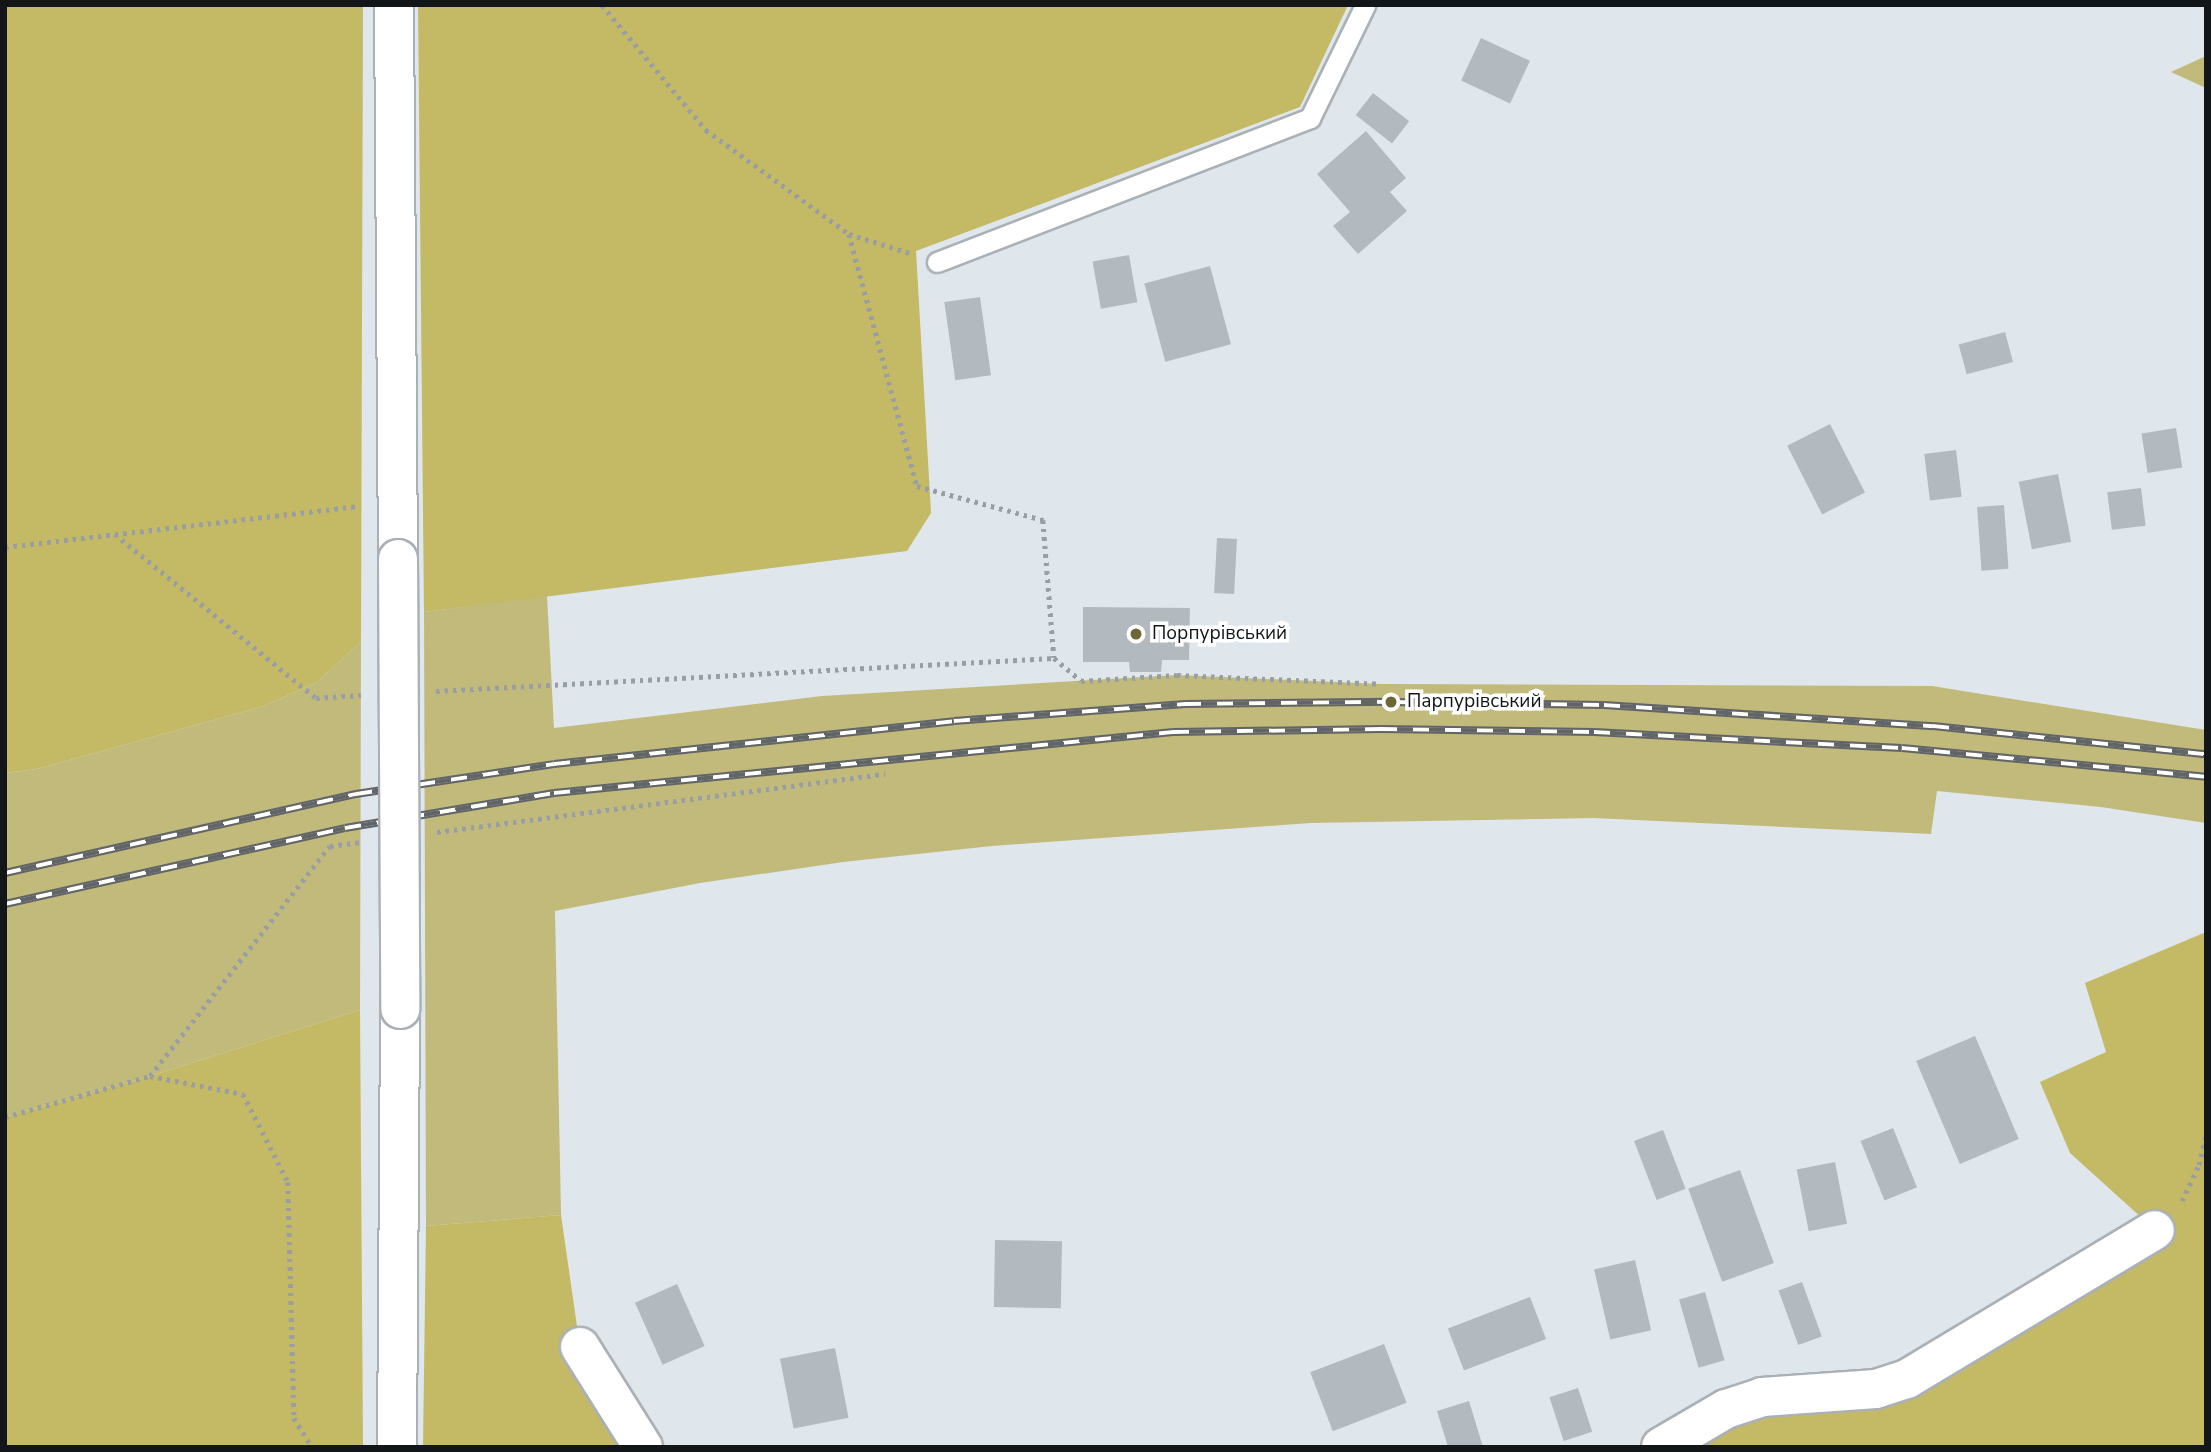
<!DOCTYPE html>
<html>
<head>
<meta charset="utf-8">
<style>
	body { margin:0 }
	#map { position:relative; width:2211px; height:1452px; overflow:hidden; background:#dfe6ec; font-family:"Nunito Sans",sans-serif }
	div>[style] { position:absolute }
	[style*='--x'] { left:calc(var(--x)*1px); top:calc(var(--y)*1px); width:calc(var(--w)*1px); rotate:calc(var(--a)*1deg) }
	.green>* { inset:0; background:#c2ba7b }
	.forest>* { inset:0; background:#c4b964 }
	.building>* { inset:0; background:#b3babf; transform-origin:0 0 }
	.path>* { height:4.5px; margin-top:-2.25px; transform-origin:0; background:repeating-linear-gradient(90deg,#999ea3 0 3.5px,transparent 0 8.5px) }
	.roads { filter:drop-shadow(2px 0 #aab1b6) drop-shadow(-2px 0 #aab1b6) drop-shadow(0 2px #aab1b6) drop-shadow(0 -2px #aab1b6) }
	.service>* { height:19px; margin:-9.5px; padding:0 9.5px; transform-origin:9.5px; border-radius:9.5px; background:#fff }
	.minor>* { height:38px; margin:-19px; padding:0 19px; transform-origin:19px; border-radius:19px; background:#fff }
	.secondary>* { height:38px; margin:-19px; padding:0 19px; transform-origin:19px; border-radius:19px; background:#fff }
	.rail>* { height:8px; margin-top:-4px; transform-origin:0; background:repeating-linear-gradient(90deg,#fff 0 16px,#616569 0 32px); box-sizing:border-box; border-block:2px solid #616569 }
	.bridges { filter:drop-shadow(2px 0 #aab1b6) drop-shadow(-2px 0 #aab1b6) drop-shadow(0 2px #aab1b6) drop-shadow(0 -2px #aab1b6) }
	.secondary-bridge>* { height:38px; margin:-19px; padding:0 19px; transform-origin:19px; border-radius:19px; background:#fff }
	.dots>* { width:19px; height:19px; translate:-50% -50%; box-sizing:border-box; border:4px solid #fff; border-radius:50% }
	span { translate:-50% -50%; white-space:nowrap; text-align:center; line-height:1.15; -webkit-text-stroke:7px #fff; paint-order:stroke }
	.poi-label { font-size:19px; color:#131618 }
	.left { translate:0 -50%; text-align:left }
	.frame { position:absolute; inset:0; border:7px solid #131618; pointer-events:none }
</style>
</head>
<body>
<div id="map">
	<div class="green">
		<i style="clip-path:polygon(2206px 56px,2206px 88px,2171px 72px)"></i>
		<i style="clip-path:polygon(547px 596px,554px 728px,822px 696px,1177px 675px,1381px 684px,1932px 686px,2206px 730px,2206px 823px,2101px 807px,1937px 791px,1931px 834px,1594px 818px,1310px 823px,992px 846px,843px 862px,700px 883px,555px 911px,561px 1215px,426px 1226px,424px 612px)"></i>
		<i style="clip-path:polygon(361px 642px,360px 1010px,150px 1076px,5px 1117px,5px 773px,37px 769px,264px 706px,317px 682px)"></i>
	</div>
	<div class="forest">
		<i style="clip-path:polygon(5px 5px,363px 5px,361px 642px,317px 682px,264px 706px,37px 769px,5px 773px)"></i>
		<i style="clip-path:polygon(418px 5px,1348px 5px,1300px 107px,916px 251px,931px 513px,907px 551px,424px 612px)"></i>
		<i style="clip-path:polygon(2206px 932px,2206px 1447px,1661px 1447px,1726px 1409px,1875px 1389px,2154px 1229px,2070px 1153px,2040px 1082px,2106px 1052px,2085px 983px)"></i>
		<i style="clip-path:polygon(360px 1010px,363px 1447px,5px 1447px,5px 1117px,150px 1076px)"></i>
		<i style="clip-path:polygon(561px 1215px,580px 1347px,643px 1447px,423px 1447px,426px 1226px)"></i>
	</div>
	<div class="building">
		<i style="left:1481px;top:38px;width:54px;height:47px;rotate:25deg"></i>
		<i style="left:1373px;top:93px;width:46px;height:28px;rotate:38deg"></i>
		<i style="clip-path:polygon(1366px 131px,1406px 178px,1390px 192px,1407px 211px,1358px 254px,1333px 226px,1350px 212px,1317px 174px)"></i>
		<i style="left:1129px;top:255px;width:48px;height:37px;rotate:80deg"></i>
		<i style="left:1210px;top:266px;width:81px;height:68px;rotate:75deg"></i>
		<i style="left:980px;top:297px;width:79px;height:36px;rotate:82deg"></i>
		<i style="left:2005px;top:332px;width:31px;height:48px;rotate:75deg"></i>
		<i style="left:1830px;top:424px;width:77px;height:48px;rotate:63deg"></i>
		<i style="left:2176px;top:428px;width:40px;height:35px;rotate:81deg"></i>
		<i style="left:1956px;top:450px;width:47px;height:32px;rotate:83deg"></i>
		<i style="left:2058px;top:474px;width:69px;height:40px;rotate:79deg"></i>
		<i style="left:2141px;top:488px;width:38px;height:34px;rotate:83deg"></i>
		<i style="left:2004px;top:505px;width:64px;height:27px;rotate:86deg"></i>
		<i style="left:1217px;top:538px;width:20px;height:55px;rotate:3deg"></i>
		<i style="clip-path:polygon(1083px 607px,1190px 608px,1189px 660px,1162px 660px,1161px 672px,1130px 672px,1129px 662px,1083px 662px)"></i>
		<i style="left:1975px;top:1036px;width:112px;height:64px;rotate:67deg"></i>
		<i style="left:1893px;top:1128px;width:64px;height:35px;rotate:68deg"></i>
		<i style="left:1663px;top:1130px;width:63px;height:31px;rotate:69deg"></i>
		<i style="left:1835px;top:1162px;width:63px;height:39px;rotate:79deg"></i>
		<i style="left:1740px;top:1170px;width:99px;height:55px;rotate:70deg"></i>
		<i style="left:995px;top:1240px;width:67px;height:67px;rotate:1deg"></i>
		<i style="left:1635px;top:1260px;width:72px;height:42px;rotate:77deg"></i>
		<i style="left:1802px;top:1282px;width:58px;height:25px;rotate:70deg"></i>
		<i style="left:677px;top:1284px;width:68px;height:46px;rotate:66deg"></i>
		<i style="left:1705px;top:1292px;width:71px;height:27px;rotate:74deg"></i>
		<i style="left:1530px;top:1297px;width:45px;height:88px;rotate:69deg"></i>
		<i style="left:1384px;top:1344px;width:63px;height:79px;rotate:69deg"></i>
		<i style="left:835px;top:1348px;width:71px;height:56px;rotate:79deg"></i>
		<i style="left:1578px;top:1388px;width:46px;height:30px;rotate:72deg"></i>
		<i style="clip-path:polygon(1469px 1401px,1483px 1447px,1448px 1447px,1437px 1411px)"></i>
	</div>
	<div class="path">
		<i style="--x:602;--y:5;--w:163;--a:50.2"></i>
		<i style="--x:706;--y:130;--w:177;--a:36"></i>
		<i style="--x:849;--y:234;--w:64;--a:17.3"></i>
		<i style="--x:849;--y:234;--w:261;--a:74.9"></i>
		<i style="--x:917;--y:486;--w:131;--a:15.1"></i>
		<i style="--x:1043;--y:520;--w:138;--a:85.4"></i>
		<i style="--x:115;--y:534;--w:259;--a:39.2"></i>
		<i style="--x:316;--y:698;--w:45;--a:-3.8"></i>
		<i style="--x:5;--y:547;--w:356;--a:-6.6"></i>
		<i style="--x:436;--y:691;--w:619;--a:-3.06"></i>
		<i style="--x:1054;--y:658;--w:35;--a:40"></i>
		<i style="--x:1081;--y:681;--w:96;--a:-3.6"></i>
		<i style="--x:1177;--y:675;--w:203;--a:2.5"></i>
		<i style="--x:437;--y:832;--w:452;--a:-7.4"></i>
		<i style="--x:150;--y:1076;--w:292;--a:-52"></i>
		<i style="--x:330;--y:846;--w:32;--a:-7"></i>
		<i style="--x:5;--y:1117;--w:151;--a:-15.8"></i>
		<i style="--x:150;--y:1076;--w:95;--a:11"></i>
		<i style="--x:243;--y:1094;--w:99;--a:62.9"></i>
		<i style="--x:288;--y:1182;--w:236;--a:88.5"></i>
		<i style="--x:294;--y:1418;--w:34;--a:58"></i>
		<i style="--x:2182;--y:1201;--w:40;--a:-65"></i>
		<i style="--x:2199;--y:1165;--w:31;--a:-77"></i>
	</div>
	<div class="roads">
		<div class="service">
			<i style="--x:937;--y:262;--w:400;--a:-21.1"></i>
			<i style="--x:1310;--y:118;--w:126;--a:-64"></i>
		</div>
		<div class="minor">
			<i style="--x:580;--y:1347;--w:118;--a:57.8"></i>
			<i style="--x:1661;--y:1447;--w:75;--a:-30.3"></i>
			<i style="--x:1726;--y:1409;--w:38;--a:-18"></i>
			<i style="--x:1762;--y:1397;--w:114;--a:-4"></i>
			<i style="--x:1876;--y:1389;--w:33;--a:-18"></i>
			<i style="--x:1907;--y:1379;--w:289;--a:-31"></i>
		</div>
		<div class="secondary">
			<i style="--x:394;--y:5;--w:554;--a:89.59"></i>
			<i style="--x:397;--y:1447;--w:438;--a:-89.6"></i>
		</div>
	</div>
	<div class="rail">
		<i style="--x:5;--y:873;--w:360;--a:-12.7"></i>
		<i style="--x:356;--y:794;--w:200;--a:-8.6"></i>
		<i style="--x:554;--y:764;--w:402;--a:-6.1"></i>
		<i style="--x:954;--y:721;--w:232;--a:-4.2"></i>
		<i style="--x:1185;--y:704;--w:206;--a:-0.6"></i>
		<i style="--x:1391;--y:702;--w:213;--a:0.8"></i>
		<i style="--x:1604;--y:705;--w:330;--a:3.7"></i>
		<i style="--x:1933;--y:726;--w:274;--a:5.9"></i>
		<i style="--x:5;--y:904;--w:348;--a:-12.6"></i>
		<i style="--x:345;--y:828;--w:212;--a:-9.5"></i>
		<i style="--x:554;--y:793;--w:622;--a:-5.63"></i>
		<i style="--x:1173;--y:732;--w:208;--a:-0.8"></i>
		<i style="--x:1381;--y:729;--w:213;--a:0.8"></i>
		<i style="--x:1594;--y:732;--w:308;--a:3"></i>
		<i style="--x:1902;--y:748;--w:305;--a:5.4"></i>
	</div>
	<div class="bridges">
		<div class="secondary-bridge">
			<i style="--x:398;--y:559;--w:450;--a:89.7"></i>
		</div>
	</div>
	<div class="dots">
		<i style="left:1136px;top:634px;background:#6d6733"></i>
		<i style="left:1391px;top:702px;background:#6d6733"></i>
	</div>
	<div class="poi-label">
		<span class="left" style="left:1152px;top:634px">Порпурівський</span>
		<span class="left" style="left:1407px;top:702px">Парпурівський</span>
	</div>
	<div class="frame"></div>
</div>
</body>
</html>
